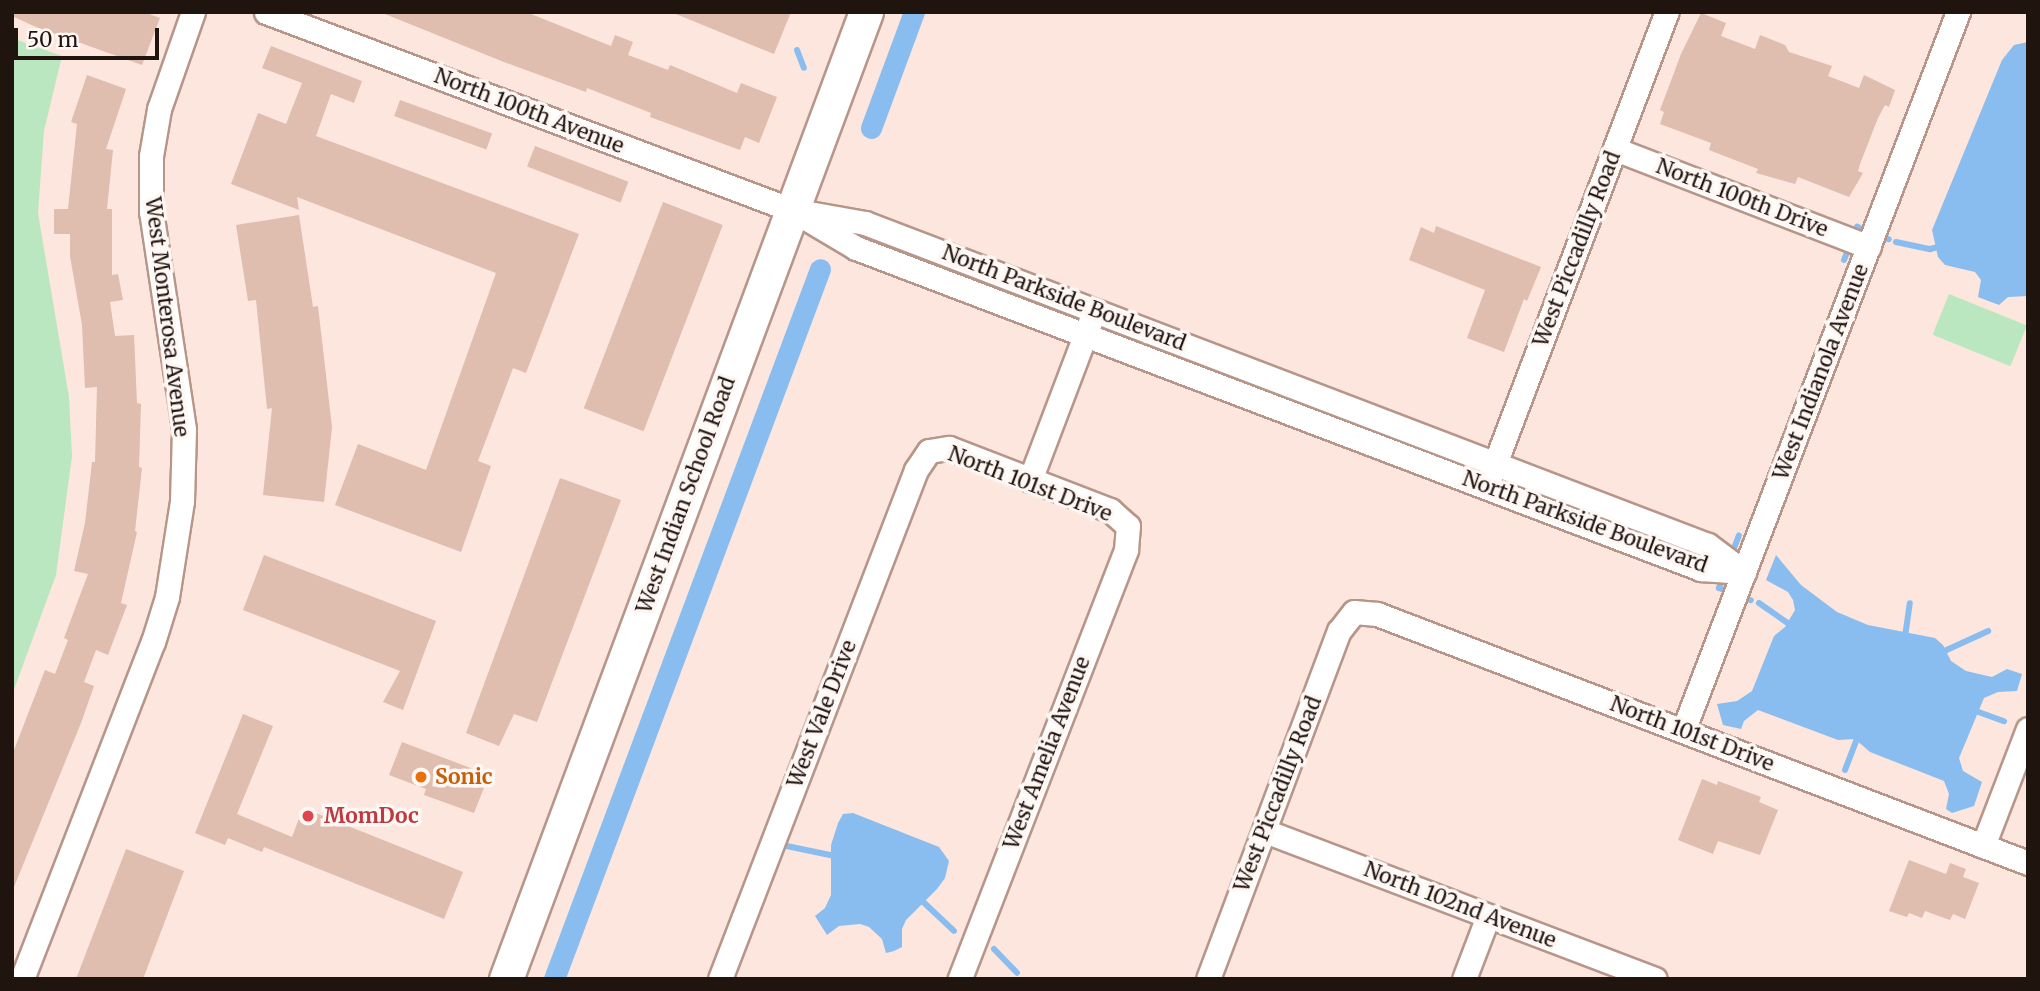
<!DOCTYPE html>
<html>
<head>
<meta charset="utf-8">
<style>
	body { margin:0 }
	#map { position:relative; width:2040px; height:991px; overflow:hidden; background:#fce6dd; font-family:Merriweather,serif }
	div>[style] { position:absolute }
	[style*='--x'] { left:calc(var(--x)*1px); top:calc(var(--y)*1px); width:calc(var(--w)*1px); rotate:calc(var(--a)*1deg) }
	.green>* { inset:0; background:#bae7c0; transform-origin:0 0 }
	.water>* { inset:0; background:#89bdef }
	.stream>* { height:6px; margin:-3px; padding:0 3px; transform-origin:3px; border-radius:3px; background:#89bdef }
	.canal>* { height:21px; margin:-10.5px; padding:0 10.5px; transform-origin:10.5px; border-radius:10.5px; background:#89bdef }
	.building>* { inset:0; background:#dfbdaf; transform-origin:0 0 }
	.roads { filter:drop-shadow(2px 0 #b79689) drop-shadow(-2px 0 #b79689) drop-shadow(0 2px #b79689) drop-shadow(0 -2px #b79689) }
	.minor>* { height:23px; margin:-11.5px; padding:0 11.5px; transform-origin:11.5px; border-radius:11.5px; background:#fff }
	.secondary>* { height:33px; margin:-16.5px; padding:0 16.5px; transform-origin:16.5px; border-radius:16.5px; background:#fff }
	.dots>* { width:19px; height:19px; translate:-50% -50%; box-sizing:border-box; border:4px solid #fef7f4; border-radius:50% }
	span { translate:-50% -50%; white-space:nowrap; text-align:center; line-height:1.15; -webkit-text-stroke:7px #fef7f4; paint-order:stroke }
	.street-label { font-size:21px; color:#20140f }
	.food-label { font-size:21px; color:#c56008; font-weight:700 }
	.left { translate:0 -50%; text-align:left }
	.health-label { font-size:21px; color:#be3a42; font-weight:700 }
	.frame { position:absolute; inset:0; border:14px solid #20140f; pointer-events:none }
	.scale { position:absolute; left:14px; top:28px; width:145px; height:32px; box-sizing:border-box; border:4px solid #20140f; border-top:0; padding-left:9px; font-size:21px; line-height:24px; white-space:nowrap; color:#20140f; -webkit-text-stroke:5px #fef7f4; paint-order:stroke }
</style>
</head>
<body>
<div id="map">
	<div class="green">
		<i style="clip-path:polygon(12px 38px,62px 56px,44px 131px,38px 213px,69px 397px,72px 456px,56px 575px,12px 695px)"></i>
		<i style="left:1949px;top:294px;width:84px;height:44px;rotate:22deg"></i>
	</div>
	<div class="water">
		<i style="clip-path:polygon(2028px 42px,2028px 296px,2008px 297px,1999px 305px,1978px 297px,1981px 280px,1975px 272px,1945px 265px,1938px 257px,1932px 230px,2002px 60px,2014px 45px)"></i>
		<i style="clip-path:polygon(1776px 555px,1801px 585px,1837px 612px,1868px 625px,1935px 638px,1943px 645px,1951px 661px,1966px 671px,1992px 677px,2007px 669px,2022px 674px,2017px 691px,1998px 692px,1984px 698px,1959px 758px,1963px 771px,1982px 782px,1974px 806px,1952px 813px,1946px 809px,1949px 794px,1944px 781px,1870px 752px,1855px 739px,1838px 740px,1758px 710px,1744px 721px,1741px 729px,1723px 725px,1717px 704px,1737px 701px,1752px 691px,1774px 636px,1785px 627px,1795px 610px,1793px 600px,1788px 592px,1766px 580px)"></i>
		<i style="clip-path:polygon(853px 813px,939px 847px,949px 861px,945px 878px,937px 889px,906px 920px,902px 929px,902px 947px,894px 951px,886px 953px,882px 939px,869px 927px,860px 924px,839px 926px,827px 935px,815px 916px,825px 908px,831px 895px,831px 845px,838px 823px,843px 814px)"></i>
	</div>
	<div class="stream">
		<i style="--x:797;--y:50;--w:19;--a:69"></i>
		<i style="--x:1854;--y:235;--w:9;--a:-69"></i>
		<i style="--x:1857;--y:227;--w:34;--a:21"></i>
		<i style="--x:1896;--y:242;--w:35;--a:12"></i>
		<i style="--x:1930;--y:249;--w:12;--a:-14"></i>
		<i style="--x:1844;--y:260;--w:16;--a:-68"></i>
		<i style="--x:1731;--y:556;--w:22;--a:-69"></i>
		<i style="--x:1724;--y:576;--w:13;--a:113"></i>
		<i style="--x:1719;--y:588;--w:34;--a:21"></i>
		<i style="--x:1759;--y:603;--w:38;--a:35"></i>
		<i style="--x:1905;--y:637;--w:34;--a:-82"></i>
		<i style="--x:1940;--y:653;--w:53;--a:-24.6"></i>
		<i style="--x:1973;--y:710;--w:33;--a:20"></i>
		<i style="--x:1845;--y:770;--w:36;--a:-69"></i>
		<i style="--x:777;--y:844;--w:59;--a:11.7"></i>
		<i style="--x:919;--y:898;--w:48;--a:43.3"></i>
		<i style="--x:994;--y:949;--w:33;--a:46"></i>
	</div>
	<div class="canal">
		<i style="--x:871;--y:128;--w:124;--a:-69.7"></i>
		<i style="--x:554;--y:979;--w:758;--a:-69.46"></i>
	</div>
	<div class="building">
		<i style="clip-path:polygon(12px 12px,144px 12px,160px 18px,142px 65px,36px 27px,12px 16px)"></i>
		<i style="clip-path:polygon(380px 12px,526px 12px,611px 46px,615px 35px,633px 42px,628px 55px,668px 70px,670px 65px,737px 93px,741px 83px,777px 97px,759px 143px,745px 137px,740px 150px,650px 117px,651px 113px,587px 88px,586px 92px,504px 62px)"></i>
		<i style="clip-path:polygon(671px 12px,791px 12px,774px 54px)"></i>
		<i style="clip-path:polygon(1701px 13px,1726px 23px,1721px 36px,1755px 49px,1760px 35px,1785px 45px,1789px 52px,1832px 66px,1828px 76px,1859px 88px,1864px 75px,1895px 90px,1889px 107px,1885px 105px,1878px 118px,1860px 164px,1858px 171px,1863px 173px,1849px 197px,1798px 177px,1795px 184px,1756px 173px,1758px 169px,1709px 150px,1711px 143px,1660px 124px,1664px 112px,1660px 110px,1681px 54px)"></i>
		<i style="clip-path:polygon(271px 46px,362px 81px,354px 103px,331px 94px,316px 136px,579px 234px,526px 373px,513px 368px,478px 461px,491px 466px,461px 552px,335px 505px,358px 444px,426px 470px,496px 273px,297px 197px,299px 210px,231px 184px,258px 113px,286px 124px,302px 83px,262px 68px)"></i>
		<i style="clip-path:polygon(87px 75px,126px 89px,106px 149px,113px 150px,107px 209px,112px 209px,112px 275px,118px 274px,123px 300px,110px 302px,115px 336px,134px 335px,137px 403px,141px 404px,139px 467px,142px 468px,135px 531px,137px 532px,121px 603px,127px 605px,108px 655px,96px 650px,84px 682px,94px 686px,81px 723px,14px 887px,12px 755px,45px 670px,55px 674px,68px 640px,64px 638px,88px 574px,74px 571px,85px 523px,92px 462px,95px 462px,97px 387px,85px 388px,82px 325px,70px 256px,70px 234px,54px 234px,54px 209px,68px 209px,77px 124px,71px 122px)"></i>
		<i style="left:400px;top:100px;width:98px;height:17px;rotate:20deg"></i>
		<i style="left:535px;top:146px;width:100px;height:22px;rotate:21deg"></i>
		<i style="left:663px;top:202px;width:64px;height:221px;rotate:21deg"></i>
		<i style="clip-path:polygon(299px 215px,313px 307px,318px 306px,332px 427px,324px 502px,263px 495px,272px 408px,267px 409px,256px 300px,248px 301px,236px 225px)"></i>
		<i style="clip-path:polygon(1436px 226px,1541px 267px,1527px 301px,1524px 299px,1504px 352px,1467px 338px,1485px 290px,1409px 260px,1421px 227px,1434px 233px)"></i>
		<i style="clip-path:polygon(560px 478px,621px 500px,537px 722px,514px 714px,499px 746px,466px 733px)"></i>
		<i style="clip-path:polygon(264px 555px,436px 621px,403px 710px,383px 702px,400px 671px,243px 610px)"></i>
		<i style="clip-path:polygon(243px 714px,273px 726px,237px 814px,292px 837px,303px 808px,463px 872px,444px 919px,264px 847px,262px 852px,228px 838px,225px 845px,195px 833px)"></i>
		<i style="clip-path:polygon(402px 742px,489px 775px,474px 813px,424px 795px,426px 789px,389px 775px)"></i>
		<i style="clip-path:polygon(1702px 779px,1717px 785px,1718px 781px,1761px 797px,1759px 802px,1778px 810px,1760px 855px,1718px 841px,1713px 854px,1678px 840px)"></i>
		<i style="clip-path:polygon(126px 849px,184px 871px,143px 979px,76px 979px)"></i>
		<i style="clip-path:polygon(1909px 860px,1946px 874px,1950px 863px,1966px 869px,1963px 877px,1979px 883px,1965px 919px,1953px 914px,1950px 920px,1925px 911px,1922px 918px,1909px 913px,1907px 917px,1889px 911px)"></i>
	</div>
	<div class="roads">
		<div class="minor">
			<i style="--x:266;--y:12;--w:562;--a:20.63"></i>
			<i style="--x:792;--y:210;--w:74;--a:30.7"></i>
			<i style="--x:856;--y:248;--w:904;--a:20.8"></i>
			<i style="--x:1701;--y:569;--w:43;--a:4"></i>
			<i style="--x:1615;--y:149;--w:272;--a:21.1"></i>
			<i style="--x:809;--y:213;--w:57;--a:10.1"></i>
			<i style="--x:865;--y:223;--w:902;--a:20.91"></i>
			<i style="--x:1708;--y:545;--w:45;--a:36.9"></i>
			<i style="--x:1490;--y:477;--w:498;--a:-69.2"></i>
			<i style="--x:1030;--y:480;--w:172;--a:-69.2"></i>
			<i style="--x:1683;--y:731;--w:770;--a:-69.07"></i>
			<i style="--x:1265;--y:831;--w:417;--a:20.8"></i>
			<i style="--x:1983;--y:846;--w:125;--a:-69"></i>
			<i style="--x:22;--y:979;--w:362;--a:-68.8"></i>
			<i style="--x:153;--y:642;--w:47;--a:-72.7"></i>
			<i style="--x:167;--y:597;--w:97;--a:-81.1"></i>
			<i style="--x:182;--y:501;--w:72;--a:-88.4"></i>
			<i style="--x:184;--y:429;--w:219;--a:-98.6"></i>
			<i style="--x:151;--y:212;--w:56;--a:-90"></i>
			<i style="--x:151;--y:156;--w:48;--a:-80.3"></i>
			<i style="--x:159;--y:109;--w:103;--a:-70.7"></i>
			<i style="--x:720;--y:979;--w:545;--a:-68.94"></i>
			<i style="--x:916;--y:470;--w:23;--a:-56"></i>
			<i style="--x:929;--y:451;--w:20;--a:-9"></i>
			<i style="--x:949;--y:448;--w:173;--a:21.1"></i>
			<i style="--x:1110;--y:510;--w:24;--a:42"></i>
			<i style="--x:1128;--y:526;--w:24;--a:95"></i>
			<i style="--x:1126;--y:550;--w:460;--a:111.2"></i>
			<i style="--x:1208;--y:979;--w:372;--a:-69.4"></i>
			<i style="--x:1339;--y:631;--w:24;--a:-52"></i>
			<i style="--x:1354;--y:612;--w:23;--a:5"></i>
			<i style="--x:1377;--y:614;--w:697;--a:20.93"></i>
			<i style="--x:1464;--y:979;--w:67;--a:-69.1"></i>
		</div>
		<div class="secondary">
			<i style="--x:506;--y:979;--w:1032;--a:-69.58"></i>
		</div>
	</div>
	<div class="dots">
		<i style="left:421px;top:777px;background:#e8710a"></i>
		<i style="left:308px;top:816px;background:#e0444e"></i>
	</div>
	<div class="street-label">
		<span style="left:529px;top:111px;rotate:21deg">North 100th Avenue</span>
		<span style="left:1742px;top:198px;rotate:21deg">North 100th Drive</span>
		<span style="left:1577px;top:249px;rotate:-69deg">West Piccadilly Road</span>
		<span style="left:1064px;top:298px;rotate:21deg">North Parkside Boulevard</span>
		<span style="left:167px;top:317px;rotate:83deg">West Monterosa Avenue</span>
		<span style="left:1821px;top:372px;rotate:-69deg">West Indianola Avenue</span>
		<span style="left:1030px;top:484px;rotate:21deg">North 101st Drive</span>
		<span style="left:686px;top:495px;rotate:-70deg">West Indian School Road</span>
		<span style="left:1585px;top:522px;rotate:20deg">North Parkside Boulevard</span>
		<span style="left:822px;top:714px;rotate:-69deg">West Vale Drive</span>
		<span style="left:1692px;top:734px;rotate:21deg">North 101st Drive</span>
		<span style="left:1047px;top:753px;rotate:-69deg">West Amelia Avenue</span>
		<span style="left:1278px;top:794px;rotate:-69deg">West Piccadilly Road</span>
		<span style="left:1460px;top:905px;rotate:21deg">North 102nd Avenue</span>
	</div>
	<div class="food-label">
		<span class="left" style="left:435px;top:777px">Sonic</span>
	</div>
	<div class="health-label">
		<span class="left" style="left:324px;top:816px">MomDoc</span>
	</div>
	<div class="frame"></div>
	<div class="scale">50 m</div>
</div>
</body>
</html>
